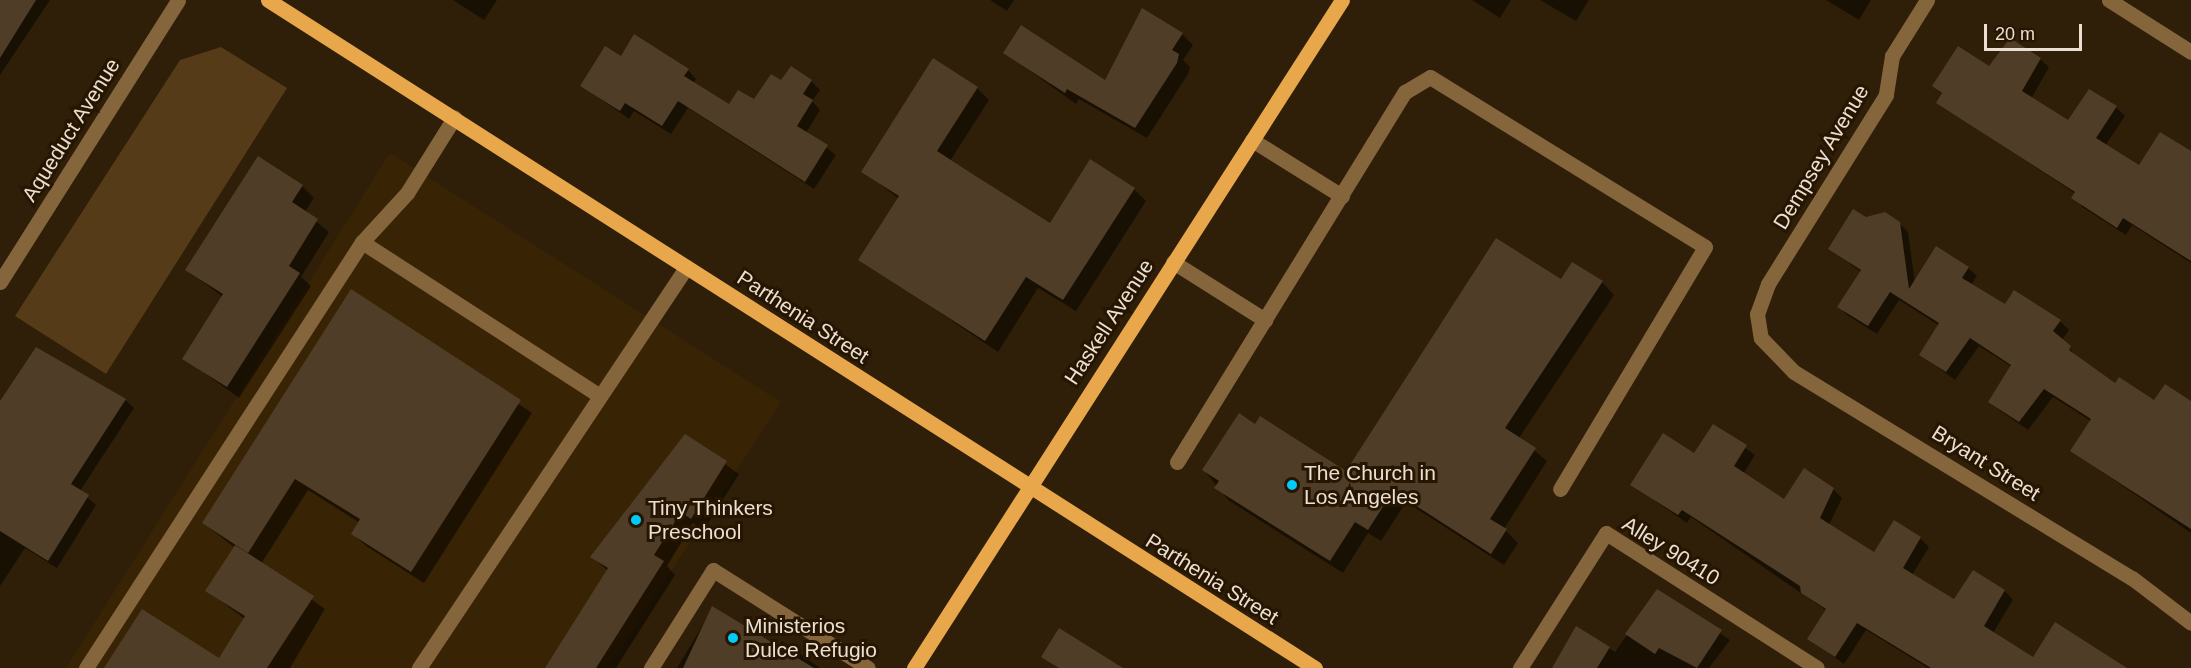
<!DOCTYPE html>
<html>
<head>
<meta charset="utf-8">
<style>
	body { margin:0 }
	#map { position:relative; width:2191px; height:668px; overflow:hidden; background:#2f1f08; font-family:Helvetica,sans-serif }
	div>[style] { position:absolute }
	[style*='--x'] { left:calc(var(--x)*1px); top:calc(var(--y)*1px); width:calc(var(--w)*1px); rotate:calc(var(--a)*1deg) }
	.built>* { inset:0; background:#382305 }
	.green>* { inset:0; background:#553b17 }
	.shadow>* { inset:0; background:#0007 }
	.building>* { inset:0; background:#503d27 }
	.minor>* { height:15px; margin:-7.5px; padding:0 7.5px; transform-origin:7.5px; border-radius:7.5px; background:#85653c }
	.major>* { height:15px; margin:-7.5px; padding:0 7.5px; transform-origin:7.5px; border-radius:7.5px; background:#e9a74c }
	.dots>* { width:16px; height:16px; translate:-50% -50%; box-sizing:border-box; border:3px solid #251501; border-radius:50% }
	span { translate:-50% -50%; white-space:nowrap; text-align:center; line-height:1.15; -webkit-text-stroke:6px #251501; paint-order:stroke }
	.street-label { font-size:21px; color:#eadfd1 }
	.poi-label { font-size:21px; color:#eadfd1 }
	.left { translate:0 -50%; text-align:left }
	.scale { position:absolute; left:1984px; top:24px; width:98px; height:27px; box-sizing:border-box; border:3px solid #eadfd1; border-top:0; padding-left:8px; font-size:18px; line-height:21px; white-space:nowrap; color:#eadfd1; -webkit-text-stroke:4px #251501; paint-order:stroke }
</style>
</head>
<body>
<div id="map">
	<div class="built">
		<i style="clip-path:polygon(390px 153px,781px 402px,608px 668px,66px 668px)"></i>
	</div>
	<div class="green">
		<i style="clip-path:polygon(221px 47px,287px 88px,106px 374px,15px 316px,180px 60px)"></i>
	</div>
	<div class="shadow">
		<i style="clip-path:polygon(0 0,50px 0,0 75px)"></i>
		<i style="clip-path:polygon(453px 0,497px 0,484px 20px)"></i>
		<i style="clip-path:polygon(990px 0,1014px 0,1007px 11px)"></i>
		<i style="clip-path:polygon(1472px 0,1511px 0,1500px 18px)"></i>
		<i style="clip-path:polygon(1540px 0,1589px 0,1576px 21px)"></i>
		<i style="clip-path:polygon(1826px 0,1871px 0,1859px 20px)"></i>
		<i style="clip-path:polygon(1182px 34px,1193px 45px,1183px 60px,1190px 67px,1188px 74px,1147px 138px,1079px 99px,1076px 104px,1005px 53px,1105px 82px)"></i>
		<i style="clip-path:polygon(621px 58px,688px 70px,696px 79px,693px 84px,729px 106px,755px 101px,782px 83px,811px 81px,820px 90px,812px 101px,820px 110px,806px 133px,836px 155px,814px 189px,688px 108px,671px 134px,634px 111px,629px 119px,582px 86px)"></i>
		<i style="clip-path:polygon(2040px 59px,2049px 67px,2031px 99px,2068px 122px,2116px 107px,2125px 116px,2105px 146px,2139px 167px,2191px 154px,2191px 263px,2132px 225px,2126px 235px,2082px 207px,2076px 194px,1938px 103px,1942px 95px,1934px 86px)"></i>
		<i style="clip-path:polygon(977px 88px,989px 100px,950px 161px,1050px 225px,1134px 189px,1146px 201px,1076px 311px,1038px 288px,998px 352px,860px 259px,899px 199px,863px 171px)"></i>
		<i style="clip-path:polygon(302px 186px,314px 198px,305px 212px,329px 232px,301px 277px,311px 286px,239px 398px,184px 358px,223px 297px,187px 270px)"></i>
		<i style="clip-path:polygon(1866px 219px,1899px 223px,1908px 232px,1915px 283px,1968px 268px,1977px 276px,1971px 285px,2006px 306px,2060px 321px,2069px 330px,2062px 340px,2078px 358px,2116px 385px,2154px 402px,2191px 403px,2191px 533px,2072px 451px,2091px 421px,2053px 397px,2028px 430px,1999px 410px,1990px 402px,2012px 367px,1979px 346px,1955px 380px,1921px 355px,1940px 326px,1899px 300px,1877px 334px,1847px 315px,1839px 307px,1861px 272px,1830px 249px)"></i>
		<i style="clip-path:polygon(1561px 281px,1602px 282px,1614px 295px,1519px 438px,1547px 461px,1504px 529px,1518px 543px,1504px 565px,1406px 502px,1381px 541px,1368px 533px,1343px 573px,1228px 500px,1204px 470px,1256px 426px,1347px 473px)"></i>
		<i style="clip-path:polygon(352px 291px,532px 413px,424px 583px,366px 546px,353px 534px,360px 523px,308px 490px,261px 564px,325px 609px,290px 668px,106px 668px,219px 660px,245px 619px,207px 591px,235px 548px,203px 523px)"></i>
		<i style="clip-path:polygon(125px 400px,134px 408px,80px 491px,96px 505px,57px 568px,25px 548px,0 586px,0 427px)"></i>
		<i style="clip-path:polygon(1714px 426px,1755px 455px,1743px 474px,1784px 502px,1833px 489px,1842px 498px,1829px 525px,1875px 554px,1920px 538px,1929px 547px,1912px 575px,1954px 602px,1973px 572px,2005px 591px,2013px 600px,1993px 633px,2034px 659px,2121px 668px,1928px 668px,1866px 630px,1844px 664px,1809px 639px,1827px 611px,1691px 517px,1687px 523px,1632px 485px,1695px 455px)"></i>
		<i style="clip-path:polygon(685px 436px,739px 474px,704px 530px,693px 523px,667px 566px,675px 575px,616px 668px,553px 668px,608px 571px,592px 557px)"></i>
		<i style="clip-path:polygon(1658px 591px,1730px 640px,1709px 668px,1553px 668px,1577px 629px,1615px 652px)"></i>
		<i style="clip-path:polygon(713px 608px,778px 648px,782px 641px,820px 668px,677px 668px)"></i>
	</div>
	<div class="building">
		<i style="clip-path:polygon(0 0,36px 0,0 58px)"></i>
		<i style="clip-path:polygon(1142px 8px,1183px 33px,1172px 50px,1179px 54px,1177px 63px,1135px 128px,1067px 89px,1065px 93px,1003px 53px,1021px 25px,1105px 80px)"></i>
		<i style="clip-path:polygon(634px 34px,689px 69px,684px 76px,729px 104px,738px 90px,754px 99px,771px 74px,781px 80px,791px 66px,812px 80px,803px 94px,813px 100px,797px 126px,828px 145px,805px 182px,678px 101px,662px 126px,625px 103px,620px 111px,580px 86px,605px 46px,621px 56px)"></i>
		<i style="clip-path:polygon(2010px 38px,2041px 58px,2022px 91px,2068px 120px,2089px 89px,2117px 106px,2096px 138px,2139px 165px,2160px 132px,2191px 151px,2191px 261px,2123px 218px,2117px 228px,2071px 198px,2075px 192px,1936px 103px,1942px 93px,1932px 86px,1958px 46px,1989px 66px)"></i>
		<i style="clip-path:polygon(933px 58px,978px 87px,937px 151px,974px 175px,1050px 223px,1090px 159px,1135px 188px,1063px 300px,1026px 277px,985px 341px,858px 260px,899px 196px,861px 172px)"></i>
		<i style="clip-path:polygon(258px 156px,303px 185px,292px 202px,318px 219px,289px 266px,300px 273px,227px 387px,182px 359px,223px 294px,185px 270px)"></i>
		<i style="clip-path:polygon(1853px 209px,1866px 217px,1885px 212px,1900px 222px,1909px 289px,1936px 246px,1969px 267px,1962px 278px,2005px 304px,2014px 290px,2061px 320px,2053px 331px,2071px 346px,2069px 350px,2115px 383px,2119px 377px,2154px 400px,2165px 384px,2191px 401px,2191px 529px,2070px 451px,2091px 419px,2044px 389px,2019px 422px,1988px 402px,2011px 365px,1970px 338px,1946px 372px,1919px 355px,1939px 323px,1890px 292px,1868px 326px,1837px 307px,1861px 270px,1828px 249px)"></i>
		<i style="clip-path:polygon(1496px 238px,1561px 279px,1572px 262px,1603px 281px,1505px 428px,1536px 448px,1490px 519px,1507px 529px,1491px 554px,1393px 491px,1368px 530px,1355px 522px,1330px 561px,1214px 488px,1219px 481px,1202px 470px,1239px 413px,1255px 424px,1260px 416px,1346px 471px)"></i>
		<i style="clip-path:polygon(351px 289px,521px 400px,411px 572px,351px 534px,360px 519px,295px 479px,248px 553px,202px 523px)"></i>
		<i style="clip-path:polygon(36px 347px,126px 399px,71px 484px,89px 495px,48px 561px,0 531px,0 401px)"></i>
		<i style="clip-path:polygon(1713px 424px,1747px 445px,1734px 466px,1784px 499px,1804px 468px,1834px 488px,1820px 518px,1874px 552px,1894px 520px,1921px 537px,1903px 568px,1954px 599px,1973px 570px,2005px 590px,1984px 626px,2033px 657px,2055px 622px,2127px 668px,1931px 668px,1857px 623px,1835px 657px,1807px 639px,1826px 609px,1801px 593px,1800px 586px,1682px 510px,1678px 515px,1630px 485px,1663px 433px,1694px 453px)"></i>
		<i style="clip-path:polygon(685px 434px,727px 461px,691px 519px,681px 512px,654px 555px,664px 561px,596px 668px,545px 668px,608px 568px,590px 557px)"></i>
		<i style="clip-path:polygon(235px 545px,314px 596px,267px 668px,104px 668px,142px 609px,219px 658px,245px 616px,205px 591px)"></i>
		<i style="clip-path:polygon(1657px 589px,1722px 630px,1697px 668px,1659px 648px,1655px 654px,1625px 634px)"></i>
		<i style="clip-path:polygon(712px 606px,814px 668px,683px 668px)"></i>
		<i style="clip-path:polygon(1576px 626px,1610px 647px,1597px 668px,1552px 668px)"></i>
		<i style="clip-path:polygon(1059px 628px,1123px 668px,1059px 668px,1041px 657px)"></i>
	</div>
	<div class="minor">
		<i style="--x:1927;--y:0;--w:66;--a:122"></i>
		<i style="--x:1892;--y:56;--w:39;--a:99"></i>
		<i style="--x:1886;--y:95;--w:223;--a:122"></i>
		<i style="--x:1768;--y:284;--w:32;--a:110"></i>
		<i style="--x:1757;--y:314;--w:24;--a:81"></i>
		<i style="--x:1761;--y:338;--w:47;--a:45.9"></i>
		<i style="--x:1794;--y:372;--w:396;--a:31.4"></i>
		<i style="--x:2132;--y:578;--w:74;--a:37.3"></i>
		<i style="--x:2109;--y:0;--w:97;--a:32.4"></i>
		<i style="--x:1252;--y:140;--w:106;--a:31.9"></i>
		<i style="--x:362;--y:242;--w:283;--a:32.9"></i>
		<i style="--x:1173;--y:262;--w:109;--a:32.2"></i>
		<i style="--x:0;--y:282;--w:333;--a:-57.7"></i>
		<i style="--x:1177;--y:462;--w:435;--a:-58.4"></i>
		<i style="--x:1405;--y:92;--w:29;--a:-31"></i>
		<i style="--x:1430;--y:77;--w:323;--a:31.7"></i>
		<i style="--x:1705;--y:247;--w:282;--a:120.9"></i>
		<i style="--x:86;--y:668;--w:508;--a:-57.06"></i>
		<i style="--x:362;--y:242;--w:67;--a:-47.4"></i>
		<i style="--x:407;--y:193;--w:89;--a:-57.9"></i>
		<i style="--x:419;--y:668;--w:482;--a:-56.3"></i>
		<i style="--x:651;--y:668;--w:116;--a:-57.7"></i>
		<i style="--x:713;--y:570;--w:183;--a:32.3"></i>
		<i style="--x:1520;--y:668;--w:160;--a:-57.5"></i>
		<i style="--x:1606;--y:533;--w:250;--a:32.6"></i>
	</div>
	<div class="major">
		<i style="--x:268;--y:0;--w:1242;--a:32.54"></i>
		<i style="--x:914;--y:668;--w:793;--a:-57.35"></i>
	</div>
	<div class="dots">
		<i style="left:1292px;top:485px;background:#02cbf9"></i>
		<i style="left:636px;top:520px;background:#02cbf9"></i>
		<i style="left:733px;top:638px;background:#02cbf9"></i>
	</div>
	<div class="street-label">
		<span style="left:71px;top:130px;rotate:-58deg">Aqueduct Avenue</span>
		<span style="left:1821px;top:157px;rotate:-59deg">Dempsey Avenue</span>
		<span style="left:803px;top:317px;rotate:33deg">Parthenia Street</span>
		<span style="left:1109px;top:322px;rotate:-57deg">Haskell Avenue</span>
		<span style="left:1986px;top:463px;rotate:32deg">Bryant Street</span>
		<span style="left:1671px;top:551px;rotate:32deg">Alley 90410</span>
		<span style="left:1212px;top:579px;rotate:32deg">Parthenia Street</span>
	</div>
	<div class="poi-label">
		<span class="left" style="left:1304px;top:485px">The Church in<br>Los Angeles</span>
		<span class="left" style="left:648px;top:520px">Tiny Thinkers<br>Preschool</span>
		<span class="left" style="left:745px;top:638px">Ministerios<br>Dulce Refugio</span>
	</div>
	<div class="scale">20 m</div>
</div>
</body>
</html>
